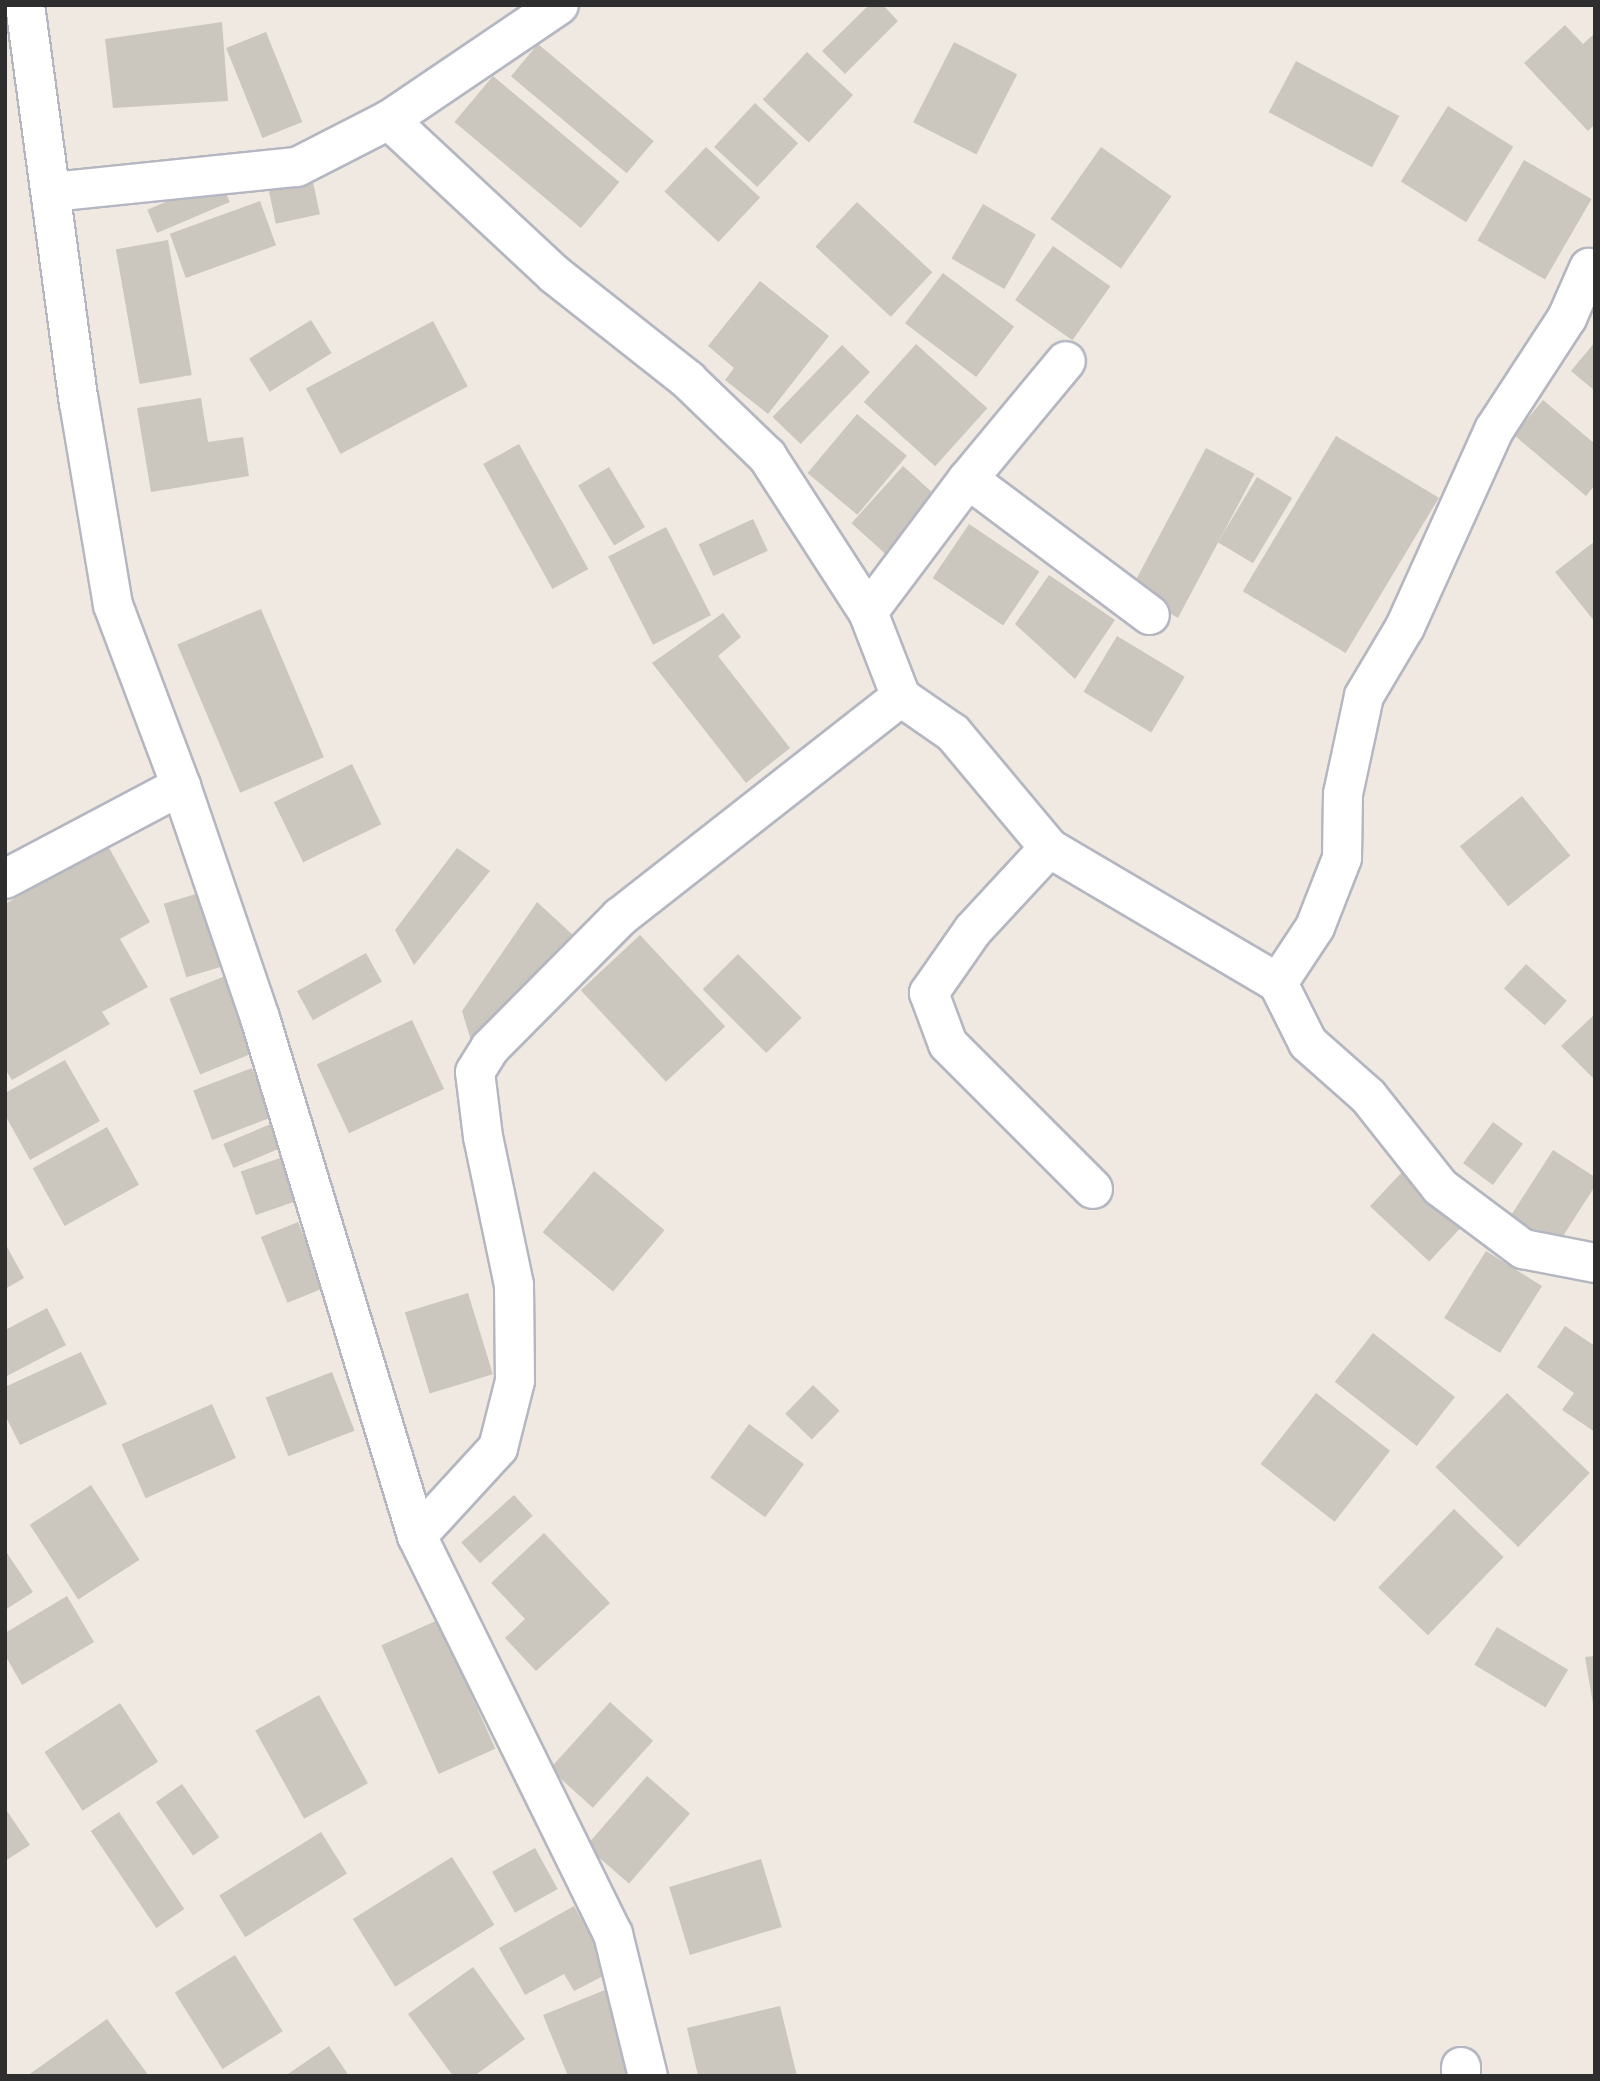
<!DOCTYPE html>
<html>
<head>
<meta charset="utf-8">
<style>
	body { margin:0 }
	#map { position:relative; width:1600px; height:2081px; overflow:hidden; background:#efe9e1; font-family:Jost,sans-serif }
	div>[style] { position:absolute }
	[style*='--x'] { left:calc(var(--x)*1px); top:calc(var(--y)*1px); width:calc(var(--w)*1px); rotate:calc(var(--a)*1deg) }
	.building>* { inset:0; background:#cbc7bf; transform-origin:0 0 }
	.roads { filter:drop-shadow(2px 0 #b4b7c1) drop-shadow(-2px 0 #b4b7c1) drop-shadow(0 2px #b4b7c1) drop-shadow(0 -2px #b4b7c1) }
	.minor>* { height:38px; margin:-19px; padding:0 19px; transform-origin:19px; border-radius:19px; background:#fff }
	.tertiary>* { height:38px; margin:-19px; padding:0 19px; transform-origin:19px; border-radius:19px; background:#fff }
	span { translate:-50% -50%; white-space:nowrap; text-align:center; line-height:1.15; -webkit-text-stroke:6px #fff; paint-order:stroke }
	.frame { position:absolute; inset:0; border:7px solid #2e2e2e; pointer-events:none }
</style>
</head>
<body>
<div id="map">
	<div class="building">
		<i style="clip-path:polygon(869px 5px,883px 5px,898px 21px,845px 74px,822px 51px)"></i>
		<i style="clip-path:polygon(222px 22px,228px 101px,113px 108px,105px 39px)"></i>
		<i style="clip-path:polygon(1565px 25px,1583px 44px,1595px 33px,1595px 124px,1588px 131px,1524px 63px)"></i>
		<i style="left:266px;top:32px;width:97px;height:43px;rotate:68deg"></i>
		<i style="left:954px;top:42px;width:71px;height:90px;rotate:27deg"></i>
		<i style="left:538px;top:44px;width:151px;height:42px;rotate:40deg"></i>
		<i style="left:807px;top:52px;width:63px;height:65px;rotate:43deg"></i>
		<i style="left:1296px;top:61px;width:117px;height:58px;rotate:28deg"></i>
		<i style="left:493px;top:76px;width:165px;height:60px;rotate:40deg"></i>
		<i style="left:755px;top:103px;width:59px;height:60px;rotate:43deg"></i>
		<i style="left:1448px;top:106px;width:77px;height:89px;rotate:32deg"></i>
		<i style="left:706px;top:147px;width:74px;height:61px;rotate:43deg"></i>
		<i style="left:1101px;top:147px;width:86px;height:88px;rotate:35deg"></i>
		<i style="left:1524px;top:160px;width:78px;height:93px;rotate:30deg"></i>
		<i style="left:220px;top:179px;width:25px;height:79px;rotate:67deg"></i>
		<i style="left:313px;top:182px;width:33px;height:45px;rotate:78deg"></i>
		<i style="left:260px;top:201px;width:47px;height:96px;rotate:70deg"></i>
		<i style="left:857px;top:202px;width:103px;height:61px;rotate:43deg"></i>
		<i style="left:983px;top:204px;width:61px;height:63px;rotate:30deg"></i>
		<i style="left:168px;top:240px;width:137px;height:53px;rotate:80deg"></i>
		<i style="left:1053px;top:246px;width:70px;height:66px;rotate:35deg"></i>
		<i style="left:943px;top:273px;width:89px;height:63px;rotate:37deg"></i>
		<i style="clip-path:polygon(760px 281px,829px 336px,768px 414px,725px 380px,734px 368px,708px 346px)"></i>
		<i style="left:311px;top:320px;width:39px;height:73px;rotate:58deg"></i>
		<i style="left:433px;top:321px;width:74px;height:144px;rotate:62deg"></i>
		<i style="clip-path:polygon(1595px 342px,1595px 391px,1571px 371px)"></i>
		<i style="left:916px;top:344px;width:96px;height:78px;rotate:42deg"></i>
		<i style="left:842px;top:345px;width:39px;height:100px;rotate:44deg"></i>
		<i style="clip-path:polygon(201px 398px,208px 442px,243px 437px,249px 476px,151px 492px,137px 408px)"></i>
		<i style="clip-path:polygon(1543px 400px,1595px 444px,1595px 485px,1586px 496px,1514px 435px)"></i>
		<i style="left:857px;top:414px;width:65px;height:77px;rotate:40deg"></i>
		<i style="left:1336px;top:436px;width:120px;height:181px;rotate:31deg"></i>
		<i style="left:519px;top:444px;width:143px;height:41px;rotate:61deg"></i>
		<i style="left:1206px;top:448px;width:55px;height:163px;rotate:28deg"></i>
		<i style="left:903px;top:466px;width:47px;height:77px;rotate:42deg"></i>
		<i style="left:609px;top:467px;width:70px;height:36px;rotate:59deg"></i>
		<i style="left:1257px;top:477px;width:41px;height:76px;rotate:31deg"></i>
		<i style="left:753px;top:519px;width:35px;height:60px;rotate:65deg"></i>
		<i style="left:969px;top:524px;width:85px;height:65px;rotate:34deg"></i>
		<i style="left:666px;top:527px;width:99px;height:65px;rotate:63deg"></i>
		<i style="clip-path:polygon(1595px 541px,1595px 622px,1555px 572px)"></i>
		<i style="clip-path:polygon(1049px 575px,1115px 620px,1075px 679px,1015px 624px)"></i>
		<i style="left:261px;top:609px;width:161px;height:91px;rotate:67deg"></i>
		<i style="clip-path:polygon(723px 613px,741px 637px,718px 656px,790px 748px,746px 783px,652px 663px)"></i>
		<i style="left:1117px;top:636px;width:79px;height:65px;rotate:31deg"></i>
		<i style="left:352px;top:764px;width:67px;height:87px;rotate:64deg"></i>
		<i style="left:1522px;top:796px;width:77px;height:80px;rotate:51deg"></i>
		<i style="clip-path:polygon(108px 846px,150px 922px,120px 939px,148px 987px,102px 1012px,110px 1024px,12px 1080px,5px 1069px,5px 904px)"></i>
		<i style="clip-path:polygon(457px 848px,490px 871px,414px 965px,395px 930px)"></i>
		<i style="left:202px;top:892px;width:77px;height:40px;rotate:73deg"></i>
		<i style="clip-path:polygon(537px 902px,573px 935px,474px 1050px,462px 1011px)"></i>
		<i style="left:640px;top:935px;width:125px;height:81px;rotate:47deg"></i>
		<i style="left:366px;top:953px;width:33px;height:79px;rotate:61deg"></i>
		<i style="left:738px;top:954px;width:90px;height:50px;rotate:45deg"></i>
		<i style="left:1526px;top:964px;width:55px;height:33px;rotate:42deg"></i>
		<i style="left:225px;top:976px;width:82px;height:60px;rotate:68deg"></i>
		<i style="clip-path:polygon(1595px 1014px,1595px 1076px,1593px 1078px,1561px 1046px)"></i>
		<i style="left:412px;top:1020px;width:76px;height:105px;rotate:65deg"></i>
		<i style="clip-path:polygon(65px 1060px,100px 1121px,30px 1160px,5px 1115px,5px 1093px)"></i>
		<i style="left:252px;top:1068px;width:53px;height:63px;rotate:69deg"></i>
		<i style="left:1493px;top:1122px;width:37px;height:51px;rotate:36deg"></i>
		<i style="left:273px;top:1123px;width:26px;height:54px;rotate:67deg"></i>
		<i style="left:107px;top:1127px;width:66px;height:85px;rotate:61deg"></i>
		<i style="clip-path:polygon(1553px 1150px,1595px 1177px,1595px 1186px,1556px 1247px,1510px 1217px)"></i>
		<i style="left:289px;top:1155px;width:46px;height:51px;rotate:71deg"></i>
		<i style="left:594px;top:1171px;width:92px;height:80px;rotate:40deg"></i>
		<i style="left:1402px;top:1172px;width:81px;height:47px;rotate:43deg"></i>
		<i style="left:298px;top:1222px;width:71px;height:40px;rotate:68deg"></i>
		<i style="clip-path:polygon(5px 1243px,24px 1278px,5px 1289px)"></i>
		<i style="left:1486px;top:1251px;width:66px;height:79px;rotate:32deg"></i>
		<i style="left:468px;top:1293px;width:85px;height:66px;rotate:73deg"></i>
		<i style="clip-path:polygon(47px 1308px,66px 1345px,5px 1377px,5px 1330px)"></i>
		<i style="clip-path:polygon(1565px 1326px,1595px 1346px,1595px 1432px,1562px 1410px,1574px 1393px,1537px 1367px)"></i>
		<i style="left:1373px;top:1333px;width:104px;height:62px;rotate:38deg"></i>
		<i style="clip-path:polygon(81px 1352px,107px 1404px,20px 1445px,5px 1415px,5px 1387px)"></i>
		<i style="left:332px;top:1372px;width:63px;height:71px;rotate:69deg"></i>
		<i style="left:813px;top:1385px;width:37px;height:40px;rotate:44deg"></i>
		<i style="left:1316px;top:1393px;width:94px;height:90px;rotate:38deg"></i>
		<i style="left:1507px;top:1393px;width:115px;height:103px;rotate:44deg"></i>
		<i style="left:212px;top:1404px;width:59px;height:99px;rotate:66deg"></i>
		<i style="left:749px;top:1424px;width:68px;height:66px;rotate:36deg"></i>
		<i style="left:91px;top:1485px;width:89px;height:73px;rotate:57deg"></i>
		<i style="left:514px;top:1495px;width:28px;height:71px;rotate:48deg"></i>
		<i style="left:1454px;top:1509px;width:69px;height:109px;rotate:44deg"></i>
		<i style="clip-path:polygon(544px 1533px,610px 1603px,536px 1671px,505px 1638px,525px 1619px,491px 1583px)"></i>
		<i style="clip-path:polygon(5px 1550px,33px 1592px,5px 1610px)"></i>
		<i style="clip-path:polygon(67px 1596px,94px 1642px,22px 1685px,5px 1655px,5px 1633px)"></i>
		<i style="left:438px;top:1620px;width:141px;height:62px;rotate:66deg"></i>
		<i style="left:1497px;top:1627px;width:83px;height:44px;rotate:31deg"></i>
		<i style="clip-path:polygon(1595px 1656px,1595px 1704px,1593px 1704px,1585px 1657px)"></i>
		<i style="left:319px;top:1695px;width:101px;height:73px;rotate:61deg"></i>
		<i style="left:610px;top:1702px;width:58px;height:90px;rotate:42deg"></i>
		<i style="left:120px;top:1703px;width:70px;height:90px;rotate:57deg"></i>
		<i style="left:647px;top:1776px;width:57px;height:93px;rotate:41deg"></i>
		<i style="left:182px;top:1784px;width:65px;height:32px;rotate:55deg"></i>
		<i style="clip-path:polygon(5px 1808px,30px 1845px,5px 1861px)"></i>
		<i style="left:119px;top:1812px;width:117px;height:34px;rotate:56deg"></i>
		<i style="left:321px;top:1832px;width:49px;height:120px;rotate:58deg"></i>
		<i style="left:535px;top:1848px;width:47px;height:49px;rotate:61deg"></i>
		<i style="left:452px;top:1857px;width:80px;height:117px;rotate:58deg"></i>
		<i style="left:761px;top:1859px;width:71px;height:96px;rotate:73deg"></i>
		<i style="clip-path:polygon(574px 1906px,611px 1972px,574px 1991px,564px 1974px,525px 1995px,499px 1948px)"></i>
		<i style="left:235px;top:1955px;width:90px;height:71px;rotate:58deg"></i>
		<i style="clip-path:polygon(473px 1967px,525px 2039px,474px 2076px,453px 2076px,408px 2014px)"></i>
		<i style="clip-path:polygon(605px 1990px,639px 2071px,628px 2076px,568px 2076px,543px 2015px)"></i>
		<i style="clip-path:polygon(780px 2006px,797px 2076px,698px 2076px,687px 2028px)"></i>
		<i style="clip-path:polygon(107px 2019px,149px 2076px,27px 2076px)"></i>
		<i style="clip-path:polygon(329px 2046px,349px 2076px,285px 2076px)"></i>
	</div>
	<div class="roads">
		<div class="minor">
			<i style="--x:389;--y:120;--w:226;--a:43"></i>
			<i style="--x:554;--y:274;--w:171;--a:38.3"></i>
			<i style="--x:688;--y:380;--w:110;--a:43.9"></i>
			<i style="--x:767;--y:456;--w:186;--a:57.1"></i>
			<i style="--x:868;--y:612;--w:91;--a:68.8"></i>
			<i style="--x:901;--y:697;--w:63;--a:34.7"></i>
			<i style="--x:953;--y:733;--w:150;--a:50.1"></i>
			<i style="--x:1049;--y:848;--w:266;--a:30.5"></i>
			<i style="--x:1278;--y:983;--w:67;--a:63.4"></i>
			<i style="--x:1308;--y:1043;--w:80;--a:41.5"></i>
			<i style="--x:1368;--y:1096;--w:116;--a:51.6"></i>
			<i style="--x:1440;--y:1187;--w:104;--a:36.8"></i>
			<i style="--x:1523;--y:1249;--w:73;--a:11"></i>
			<i style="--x:53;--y:192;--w:245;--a:-5.9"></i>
			<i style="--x:297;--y:167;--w:103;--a:-27.1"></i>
			<i style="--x:389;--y:120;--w:205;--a:-34.1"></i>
			<i style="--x:968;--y:479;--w:227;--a:36.8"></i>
			<i style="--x:868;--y:612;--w:166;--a:-53.1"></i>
			<i style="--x:968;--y:479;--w:153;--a:-50.3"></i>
			<i style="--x:1049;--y:848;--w:112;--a:132.8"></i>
			<i style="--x:973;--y:930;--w:77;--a:124.9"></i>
			<i style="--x:929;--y:993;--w:54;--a:69.6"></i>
			<i style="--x:948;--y:1044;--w:205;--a:45"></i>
			<i style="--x:5;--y:879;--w:199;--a:-27.9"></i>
			<i style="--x:1278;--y:983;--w:67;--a:-56.5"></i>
			<i style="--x:1315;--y:927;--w:74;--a:-68.6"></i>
			<i style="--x:1342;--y:858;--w:64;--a:-89.1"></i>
			<i style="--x:1343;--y:794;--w:100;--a:-77.9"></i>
			<i style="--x:1364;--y:696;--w:80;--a:-59.3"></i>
			<i style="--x:1405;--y:627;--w:216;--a:-65.7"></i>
			<i style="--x:1494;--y:430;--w:134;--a:-56.9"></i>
			<i style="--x:1567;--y:318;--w:55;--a:-66.3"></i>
			<i style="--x:417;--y:1536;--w:120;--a:-47.4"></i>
			<i style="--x:498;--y:1448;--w:69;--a:-75.8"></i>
			<i style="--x:515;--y:1381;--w:96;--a:-90.6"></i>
			<i style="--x:514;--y:1285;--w:151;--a:-101.8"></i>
			<i style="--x:483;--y:1137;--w:65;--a:-97"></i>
			<i style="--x:475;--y:1072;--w:28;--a:-58"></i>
			<i style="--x:490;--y:1048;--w:185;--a:-45.2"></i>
			<i style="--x:620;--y:917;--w:357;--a:-38.1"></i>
			<i style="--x:1461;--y:2067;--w:9;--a:90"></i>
		</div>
		<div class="tertiary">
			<i style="--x:25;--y:5;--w:401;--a:82.3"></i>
			<i style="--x:79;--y:402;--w:206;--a:80.5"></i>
			<i style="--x:113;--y:605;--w:193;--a:69.4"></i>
			<i style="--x:181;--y:786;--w:245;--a:71.2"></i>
			<i style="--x:260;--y:1018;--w:541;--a:73.14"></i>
			<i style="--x:417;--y:1536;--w:444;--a:63.8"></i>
			<i style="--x:613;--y:1934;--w:146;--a:76.2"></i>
		</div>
	</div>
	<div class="frame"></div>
</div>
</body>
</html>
